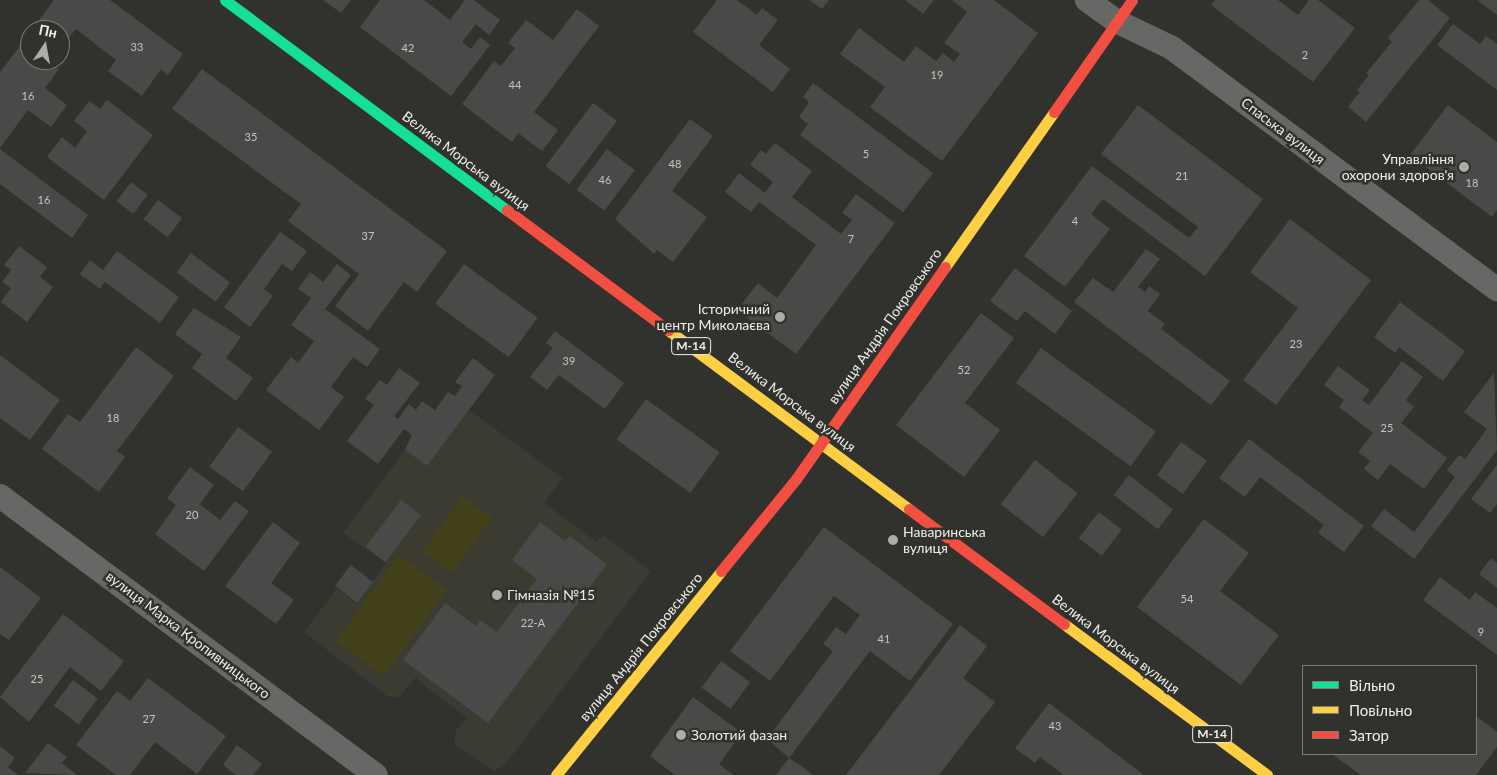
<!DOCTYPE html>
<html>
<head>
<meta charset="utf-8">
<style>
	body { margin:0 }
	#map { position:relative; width:1497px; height:775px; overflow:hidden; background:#31312e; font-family:Lato,sans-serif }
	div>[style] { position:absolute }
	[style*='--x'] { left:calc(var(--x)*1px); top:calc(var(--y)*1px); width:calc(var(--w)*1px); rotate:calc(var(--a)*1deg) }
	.built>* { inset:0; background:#3b3b31 }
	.green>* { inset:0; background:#43411a; transform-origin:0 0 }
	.building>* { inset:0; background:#494947; transform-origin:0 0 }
	.street>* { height:24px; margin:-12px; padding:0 12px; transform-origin:12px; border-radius:12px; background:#676765 }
	.fast>* { height:11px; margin:-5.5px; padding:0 5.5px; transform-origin:5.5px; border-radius:5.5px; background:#16e098 }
	.slow>* { height:11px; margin:-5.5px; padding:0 5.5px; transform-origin:5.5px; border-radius:5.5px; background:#ffcf43 }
	.jam>* { height:11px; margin:-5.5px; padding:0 5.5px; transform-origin:5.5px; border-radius:5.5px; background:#f24e42 }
	.tram>* { height:1px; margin:-0.5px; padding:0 0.5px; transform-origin:0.5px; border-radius:0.5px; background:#6a6a69 }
	.dots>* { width:14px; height:14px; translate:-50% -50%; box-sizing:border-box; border:2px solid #32322d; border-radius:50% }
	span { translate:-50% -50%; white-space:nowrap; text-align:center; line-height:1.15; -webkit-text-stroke:5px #32322d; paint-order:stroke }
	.number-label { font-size:11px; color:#c5c5c2 }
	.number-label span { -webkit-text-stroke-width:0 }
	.shield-label span { padding:1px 4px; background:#32322d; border:1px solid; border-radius:4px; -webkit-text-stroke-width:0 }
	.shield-label { font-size:12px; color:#eeeeeb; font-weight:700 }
	.street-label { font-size:14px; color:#eeeeeb }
	.poi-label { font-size:14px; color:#eeeeeb }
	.right { translate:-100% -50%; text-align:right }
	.left { translate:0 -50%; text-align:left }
	.legend { position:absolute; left:1302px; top:665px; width:175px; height:90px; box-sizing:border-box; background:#32322d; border:1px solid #7d7d79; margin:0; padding:6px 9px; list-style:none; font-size:15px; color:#eeeeeb }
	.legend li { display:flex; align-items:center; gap:10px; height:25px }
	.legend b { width:25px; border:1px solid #7d7d79 }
	.north { position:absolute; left:20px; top:20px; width:50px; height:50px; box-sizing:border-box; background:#32322d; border:1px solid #7d7d79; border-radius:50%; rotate:12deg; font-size:14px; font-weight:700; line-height:20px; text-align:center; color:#eeeeeb }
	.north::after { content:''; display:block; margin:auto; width:18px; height:22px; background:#acaca9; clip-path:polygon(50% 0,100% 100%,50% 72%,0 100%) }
</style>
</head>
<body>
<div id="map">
	<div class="built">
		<i style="clip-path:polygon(469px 410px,563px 478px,544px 503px,597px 542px,603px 535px,651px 571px,504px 766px,493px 771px,454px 744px,456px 730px,467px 718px,415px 678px,398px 698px,387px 696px,304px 632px,337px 588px,356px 603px,386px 563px,343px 533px,405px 450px,427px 466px)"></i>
	</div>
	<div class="green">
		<i style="left:463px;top:496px;width:36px;height:69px;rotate:36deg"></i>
		<i style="left:399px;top:555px;width:59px;height:107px;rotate:36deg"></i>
	</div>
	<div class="building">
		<i style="clip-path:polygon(54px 0,110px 0,183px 54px,168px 75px,161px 69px,142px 96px,108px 71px,116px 60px,76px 29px,67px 40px,60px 30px,39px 20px)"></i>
		<i style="clip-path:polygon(323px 0,351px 0,341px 13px)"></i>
		<i style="clip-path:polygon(380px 0,424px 0,450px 20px,465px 0,474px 0,500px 20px,489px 35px,476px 24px,462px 42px,471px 49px,480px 37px,490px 45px,451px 96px,360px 27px)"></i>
		<i style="clip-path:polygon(717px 0,737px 0,757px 15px,762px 8px,778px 20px,759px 45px,790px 69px,773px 92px,693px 32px)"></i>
		<i style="clip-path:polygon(809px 0,829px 0,822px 9px)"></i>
		<i style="clip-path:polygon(905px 0,934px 0,923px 14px)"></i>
		<i style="clip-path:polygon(952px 0,994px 0,1038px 33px,942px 161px,870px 107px,885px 87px,840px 54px,859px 28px,904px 62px,916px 46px,936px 61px,943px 53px,954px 62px,960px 54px,944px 43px,967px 12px)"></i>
		<i style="clip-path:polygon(1215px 0,1278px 0,1298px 15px,1309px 0,1318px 0,1355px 28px,1313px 82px,1211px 5px)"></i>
		<i style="clip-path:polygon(1419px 0,1428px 0,1450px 18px,1366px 122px,1348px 107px,1360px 92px,1357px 90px,1369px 75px,1366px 73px,1392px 42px,1388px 38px)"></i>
		<i style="clip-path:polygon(1477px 0,1497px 0,1497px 15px)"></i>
		<i style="clip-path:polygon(577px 9px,599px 26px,534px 112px,558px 130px,542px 151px,518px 133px,512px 142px,462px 104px,494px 61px,501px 66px,515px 48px,508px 43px,526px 20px,553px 40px)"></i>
		<i style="clip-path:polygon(1453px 24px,1480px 44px,1486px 36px,1497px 44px,1497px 90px,1437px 45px)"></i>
		<i style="clip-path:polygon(23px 42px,30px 48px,30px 60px,46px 60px,59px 69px,45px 88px,67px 105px,51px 127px,28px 110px,0 148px,0 72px)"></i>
		<i style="clip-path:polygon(202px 69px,447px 251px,417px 292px,404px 282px,368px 331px,335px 306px,359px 274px,288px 221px,301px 204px,172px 109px)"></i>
		<i style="clip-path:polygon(813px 83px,933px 173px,903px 212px,800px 135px,808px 124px,799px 117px,809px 102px,803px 97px)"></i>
		<i style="clip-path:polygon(107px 100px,153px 135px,104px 200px,47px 157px,62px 137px,75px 148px,87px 131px,74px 121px,89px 101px,100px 109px)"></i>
		<i style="left:593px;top:103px;width:30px;height:79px;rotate:37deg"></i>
		<i style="clip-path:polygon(1138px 105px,1263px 199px,1205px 276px,1103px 199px,1091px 214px,1110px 229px,1065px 287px,1024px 256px,1092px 166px,1189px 238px,1198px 227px,1101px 154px)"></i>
		<i style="clip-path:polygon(1448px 105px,1497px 142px,1497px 210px,1492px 217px,1410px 155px)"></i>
		<i style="clip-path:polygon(690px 119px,713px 136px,672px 191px,707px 217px,673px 262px,657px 250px,654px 254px,615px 219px)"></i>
		<i style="clip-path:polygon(775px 143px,812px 171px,792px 197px,841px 234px,852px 220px,842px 213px,856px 194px,895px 223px,796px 354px,737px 310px,758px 283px,777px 298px,816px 245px,759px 202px,751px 212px,725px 192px,739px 173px,765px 193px,773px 182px,750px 165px,761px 150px,766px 154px)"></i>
		<i style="clip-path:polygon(0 149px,88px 215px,72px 238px,0 184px)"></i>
		<i style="left:607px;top:149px;width:35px;height:51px;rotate:37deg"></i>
		<i style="left:131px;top:182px;width:21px;height:24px;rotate:37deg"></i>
		<i style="left:158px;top:200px;width:30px;height:24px;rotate:37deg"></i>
		<i style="clip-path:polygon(1290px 219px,1371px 280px,1276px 405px,1243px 380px,1298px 308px,1250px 272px)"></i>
		<i style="clip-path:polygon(280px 232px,307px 251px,292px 271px,282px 264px,264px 289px,273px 296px,250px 327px,224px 307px)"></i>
		<i style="clip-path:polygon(19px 246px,47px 267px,40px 277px,53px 287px,27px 322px,1px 302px,11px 288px,2px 282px,11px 270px,4px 265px)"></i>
		<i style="clip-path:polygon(1146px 249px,1160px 259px,1138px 287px,1145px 292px,1149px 286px,1160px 294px,1148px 311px,1165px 324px,1161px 329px,1230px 381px,1211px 405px,1074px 302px,1093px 278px,1113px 292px)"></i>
		<i style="clip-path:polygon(117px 251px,179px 297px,160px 323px,105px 282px,100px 289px,80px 274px,90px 260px,103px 270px)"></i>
		<i style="left:191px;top:253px;width:49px;height:24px;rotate:37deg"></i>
		<i style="clip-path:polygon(337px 264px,351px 275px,325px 309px,380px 349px,367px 367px,353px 357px,331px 387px,344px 397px,319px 430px,266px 390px,291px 357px,298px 363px,314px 341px,291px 325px,311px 298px,298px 289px,310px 272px,323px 282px)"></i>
		<i style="left:464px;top:264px;width:91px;height:49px;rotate:36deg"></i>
		<i style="clip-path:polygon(1015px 268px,1072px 311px,1055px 334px,1025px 311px,1017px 321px,990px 301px)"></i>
		<i style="clip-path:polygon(1400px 302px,1465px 351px,1443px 381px,1399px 347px,1395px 353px,1374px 337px)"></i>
		<i style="clip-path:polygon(194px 308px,241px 337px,226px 358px,253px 378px,236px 401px,192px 368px,202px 354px,175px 334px)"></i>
		<i style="clip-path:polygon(981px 313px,1014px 338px,965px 403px,1000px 430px,964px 477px,896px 425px)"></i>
		<i style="clip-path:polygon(555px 331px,624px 383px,605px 409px,559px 375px,547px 390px,530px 377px,553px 348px,546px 343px)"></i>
		<i style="clip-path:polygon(136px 347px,174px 376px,117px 451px,125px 457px,99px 492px,42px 449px,68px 414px,80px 422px)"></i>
		<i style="left:1041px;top:348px;width:142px;height:43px;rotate:36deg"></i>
		<i style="clip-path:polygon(0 355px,60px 400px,30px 440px,0 418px)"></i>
		<i style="clip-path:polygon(473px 358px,495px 375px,427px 466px,405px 450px,412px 435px,404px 429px,378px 464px,347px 441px,374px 405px,365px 399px,380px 380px,387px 385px,399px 368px,420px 383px,394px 416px,398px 419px,409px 404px,416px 410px,422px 401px,435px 410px,448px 392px,455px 396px,462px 386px,455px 382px)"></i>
		<i style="clip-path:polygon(1402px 361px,1423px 377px,1406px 400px,1414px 407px,1401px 423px,1447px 458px,1424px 489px,1390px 464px,1378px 480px,1364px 469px,1370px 461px,1358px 452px,1373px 433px,1339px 407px,1344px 400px,1324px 385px,1338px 366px,1370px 390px,1362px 400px,1369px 405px)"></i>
		<i style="clip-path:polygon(1494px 373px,1497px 450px,1414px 559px,1371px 526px,1384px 509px,1414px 532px,1455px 477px,1447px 470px,1459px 455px,1465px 459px,1487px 429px,1464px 412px)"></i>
		<i style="left:646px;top:399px;width:91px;height:50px;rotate:36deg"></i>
		<i style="left:238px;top:427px;width:42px;height:49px;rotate:36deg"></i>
		<i style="clip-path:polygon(1249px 439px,1364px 526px,1344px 552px,1318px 533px,1324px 525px,1260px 477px,1245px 497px,1219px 478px)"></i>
		<i style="left:1181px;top:442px;width:32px;height:41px;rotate:36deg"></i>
		<i style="left:1035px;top:460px;width:54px;height:56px;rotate:38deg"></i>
		<i style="clip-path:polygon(1497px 465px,1497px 504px,1490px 513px,1471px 499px)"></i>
		<i style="clip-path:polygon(190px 467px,214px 485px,200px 504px,220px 520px,235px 501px,249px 511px,204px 571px,155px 534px,176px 505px,167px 498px)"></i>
		<i style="left:1129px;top:475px;width:56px;height:25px;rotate:38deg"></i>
		<i style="left:401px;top:500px;width:25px;height:59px;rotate:37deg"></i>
		<i style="left:1099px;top:512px;width:29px;height:33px;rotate:38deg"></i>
		<i style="clip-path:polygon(1204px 519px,1249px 553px,1220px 591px,1279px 635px,1241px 685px,1137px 607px)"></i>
		<i style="clip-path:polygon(273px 522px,300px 543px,271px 583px,294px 600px,276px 624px,225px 586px)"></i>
		<i style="clip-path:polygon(540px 522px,565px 541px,570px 536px,607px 564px,488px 723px,403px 660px,445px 603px,476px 626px,480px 620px,497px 632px,537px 579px,512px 560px)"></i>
		<i style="clip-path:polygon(824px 527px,953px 624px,910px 681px,870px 651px,789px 758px,767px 739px,833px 651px,823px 644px,836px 627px,846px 634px,860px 615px,834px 596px,770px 681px,730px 651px)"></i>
		<i style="clip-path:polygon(1491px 558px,1497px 563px,1497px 588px,1479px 574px)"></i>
		<i style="left:351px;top:565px;width:28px;height:26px;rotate:38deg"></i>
		<i style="clip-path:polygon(0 567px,41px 598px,9px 640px,0 634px)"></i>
		<i style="clip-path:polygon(1440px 577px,1470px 600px,1475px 592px,1497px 608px,1497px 655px,1423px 600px)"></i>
		<i style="clip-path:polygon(63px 614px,124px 661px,101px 691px,70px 667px,29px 722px,0 697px)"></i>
		<i style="clip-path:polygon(960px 625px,987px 646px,963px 678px,995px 702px,939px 775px,846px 775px)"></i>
		<i style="left:721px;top:661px;width:36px;height:33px;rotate:36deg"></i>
		<i style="clip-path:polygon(148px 678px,226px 736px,197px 774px,155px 742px,130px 775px,116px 775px,76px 745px,117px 691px,130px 701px)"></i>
		<i style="left:73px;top:680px;width:31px;height:32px;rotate:37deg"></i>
		<i style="clip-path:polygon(693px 697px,742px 733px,719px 764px,734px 775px,675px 775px,650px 756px)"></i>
		<i style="clip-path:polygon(1049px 703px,1144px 775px,1064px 775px,1040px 757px,1035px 763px,1015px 748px)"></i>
		<i style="clip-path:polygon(1476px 716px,1497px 732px,1497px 747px,1476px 775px,1361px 775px,1332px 754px,1476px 754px)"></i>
		<i style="clip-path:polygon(48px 743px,67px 757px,62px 763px,77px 775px,25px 773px)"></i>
		<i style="clip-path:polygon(237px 745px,262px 764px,253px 775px,236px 775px,223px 765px)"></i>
		<i style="clip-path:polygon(0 746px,15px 758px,8px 767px,18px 775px,0 775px)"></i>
		<i style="clip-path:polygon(789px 758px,804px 768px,813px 775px,776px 775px)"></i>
	</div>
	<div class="street">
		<i style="--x:1087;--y:0;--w:36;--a:36"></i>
		<i style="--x:1116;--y:21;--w:62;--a:25.7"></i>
		<i style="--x:1172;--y:48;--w:405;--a:36.6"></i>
		<i style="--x:0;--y:496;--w:468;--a:36.6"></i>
	</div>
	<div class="fast">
		<i style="--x:225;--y:0;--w:352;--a:36.7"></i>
	</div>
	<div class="slow">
		<i style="--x:945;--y:267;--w:189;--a:-54.9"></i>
		<i style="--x:668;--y:330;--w:300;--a:36.6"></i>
		<i style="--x:1064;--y:624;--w:253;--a:36.6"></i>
		<i style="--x:556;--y:775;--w:262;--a:-51"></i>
	</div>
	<div class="jam">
		<i style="--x:1054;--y:112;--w:136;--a:-55.1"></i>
		<i style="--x:507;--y:210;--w:201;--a:36.7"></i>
		<i style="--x:909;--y:509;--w:193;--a:36.6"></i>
		<i style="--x:721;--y:571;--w:119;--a:-50.8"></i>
		<i style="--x:796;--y:479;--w:259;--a:-54.9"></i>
	</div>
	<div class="tram">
		<i style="--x:0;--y:488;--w:482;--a:36.6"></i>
		<i style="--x:0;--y:504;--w:455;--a:36.5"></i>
	</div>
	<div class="dots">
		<i style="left:1464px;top:167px;background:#acaca9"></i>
		<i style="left:780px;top:317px;background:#acaca9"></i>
		<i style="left:893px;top:540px;background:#acaca9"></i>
		<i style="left:497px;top:595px;background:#acaca9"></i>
		<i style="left:681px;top:735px;background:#acaca9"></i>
	</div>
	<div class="number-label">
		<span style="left:137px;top:47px">33</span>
		<span style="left:408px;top:48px">42</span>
		<span style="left:1305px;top:55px">2</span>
		<span style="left:937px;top:75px">19</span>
		<span style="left:515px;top:85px">44</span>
		<span style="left:28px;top:96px">16</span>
		<span style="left:251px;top:137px">35</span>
		<span style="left:866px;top:154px">5</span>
		<span style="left:675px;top:164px">48</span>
		<span style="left:1182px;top:176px">21</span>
		<span style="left:605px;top:180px">46</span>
		<span style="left:1472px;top:183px">18</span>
		<span style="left:44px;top:200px">16</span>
		<span style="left:1075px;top:221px">4</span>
		<span style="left:368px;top:236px">37</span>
		<span style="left:851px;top:239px">7</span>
		<span style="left:1296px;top:344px">23</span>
		<span style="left:569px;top:361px">39</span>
		<span style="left:964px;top:370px">52</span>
		<span style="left:113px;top:418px">18</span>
		<span style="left:1387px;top:428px">25</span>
		<span style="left:192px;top:515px">20</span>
		<span style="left:1187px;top:599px">54</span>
		<span style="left:533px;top:623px">22-А</span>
		<span style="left:1481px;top:632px">9</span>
		<span style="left:884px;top:639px">41</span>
		<span style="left:37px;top:679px">25</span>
		<span style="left:149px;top:719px">27</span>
		<span style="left:1055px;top:726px">43</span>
	</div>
	<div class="shield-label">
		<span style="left:691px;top:346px">М-14</span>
		<span style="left:1212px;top:734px">М-14</span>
	</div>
	<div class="street-label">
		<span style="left:1283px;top:131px;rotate:37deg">Спаська вулиця</span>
		<span style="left:466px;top:161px;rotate:37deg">Велика Морська вулиця</span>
		<span style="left:885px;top:326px;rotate:-55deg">вулиця Андрія Покровського</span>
		<span style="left:792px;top:402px;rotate:37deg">Велика Морська вулиця</span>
		<span style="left:188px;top:635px;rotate:37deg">вулиця Марка Кропивницького</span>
		<span style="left:1116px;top:644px;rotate:37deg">Велика Морська вулиця</span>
		<span style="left:641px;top:647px;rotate:-51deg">вулиця Андрія Покровського</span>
	</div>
	<div class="poi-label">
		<span class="right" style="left:1454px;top:167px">Управління<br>охорони здоров'я</span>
		<span class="right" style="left:770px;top:317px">Історичний<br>центр Миколаєва</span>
		<span class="left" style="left:903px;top:540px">Наваринська<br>вулиця</span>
		<span class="left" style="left:507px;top:595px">Гімназія №15</span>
		<span class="left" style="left:691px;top:735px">Золотий фазан</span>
	</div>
	<ul class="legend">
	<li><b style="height:6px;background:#16e098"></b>Вільно</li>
	<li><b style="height:6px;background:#ffcf43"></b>Повільно</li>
	<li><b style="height:6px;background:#f24e42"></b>Затор</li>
	</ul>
	<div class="north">Пн</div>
</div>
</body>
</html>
